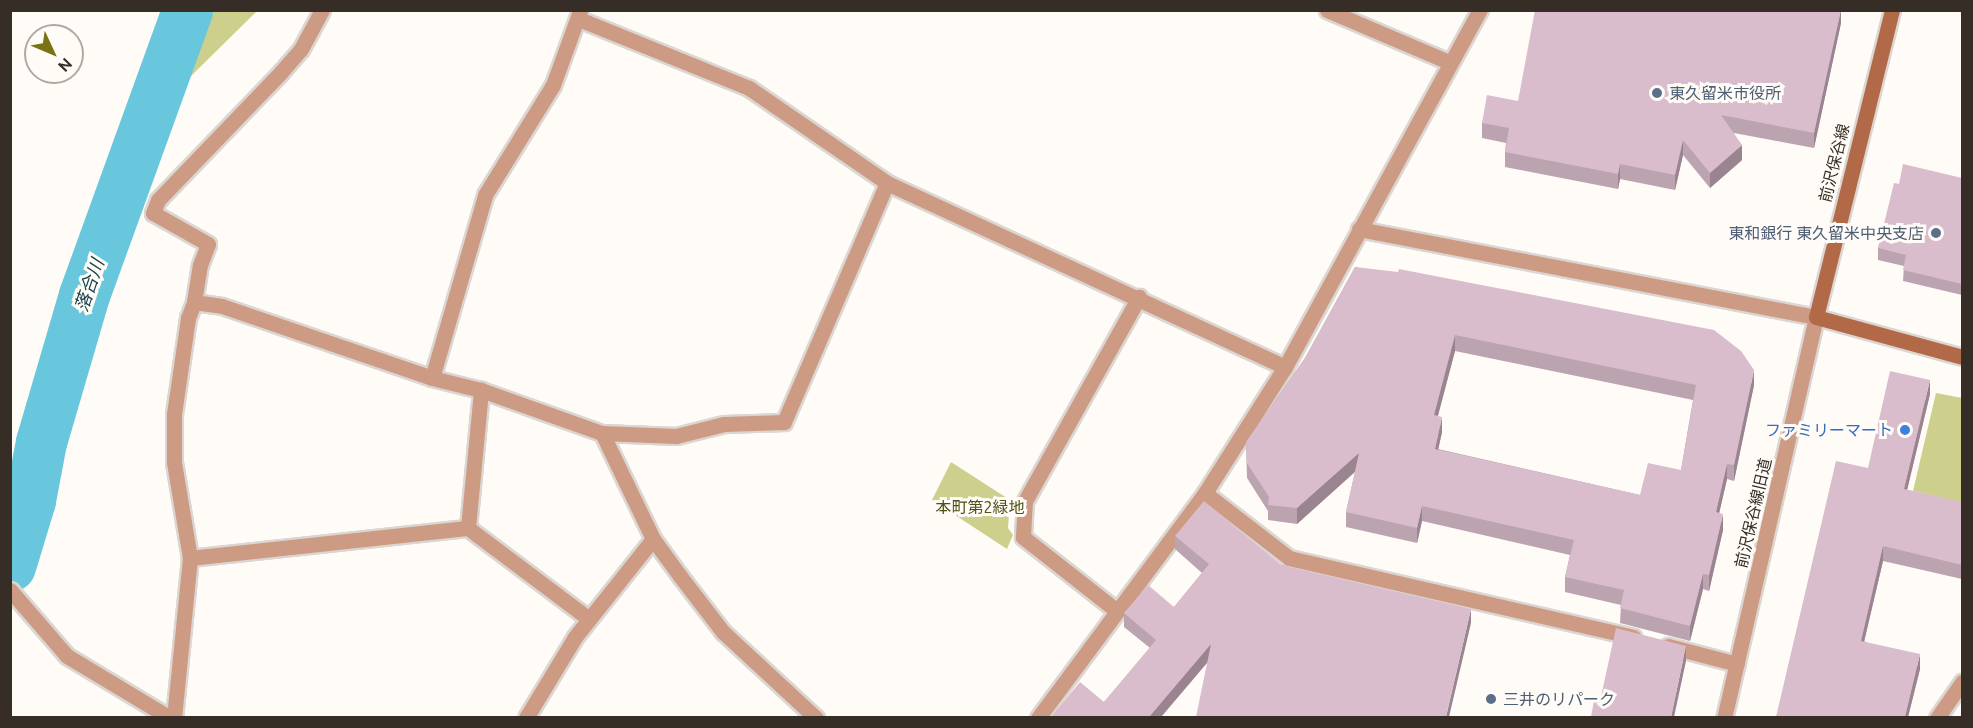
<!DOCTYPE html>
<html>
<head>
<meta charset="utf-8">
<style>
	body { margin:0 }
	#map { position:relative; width:1973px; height:728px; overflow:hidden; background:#fffbf6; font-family:Ubuntu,"Noto Sans JP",sans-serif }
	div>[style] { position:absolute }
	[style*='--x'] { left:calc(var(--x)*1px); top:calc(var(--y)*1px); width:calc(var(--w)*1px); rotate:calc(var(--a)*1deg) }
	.green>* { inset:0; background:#ccd08c }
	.river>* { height:51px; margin:-25.5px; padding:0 25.5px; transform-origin:25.5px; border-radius:25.5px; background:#68c7dd }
	.roads { filter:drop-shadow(2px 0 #dbd6d1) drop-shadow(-2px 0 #dbd6d1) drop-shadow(0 2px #dbd6d1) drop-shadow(0 -2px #dbd6d1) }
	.minor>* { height:15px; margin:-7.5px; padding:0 7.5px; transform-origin:7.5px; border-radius:7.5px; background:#cd9a83 }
	.tertiary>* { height:15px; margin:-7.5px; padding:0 7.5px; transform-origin:7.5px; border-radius:7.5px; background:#cd9a83 }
	.secondary>* { height:15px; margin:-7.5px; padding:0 7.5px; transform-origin:7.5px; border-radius:7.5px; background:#b26947 }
	.wall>* { inset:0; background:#bba3af }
	.shaded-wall>* { inset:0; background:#99848f }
	.building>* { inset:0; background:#dabdcc }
	.dots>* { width:16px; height:16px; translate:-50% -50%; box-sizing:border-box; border:3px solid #fffbf6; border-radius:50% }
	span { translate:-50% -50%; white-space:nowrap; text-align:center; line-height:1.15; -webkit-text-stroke:6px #fffbf6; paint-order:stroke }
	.service-label { font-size:16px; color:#4e5e75 }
	.left { translate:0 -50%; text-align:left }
	.right { translate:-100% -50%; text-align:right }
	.street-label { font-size:16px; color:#362e26 }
	.shop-label { font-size:16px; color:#366cbe }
	.park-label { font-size:16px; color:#4f511a }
	.water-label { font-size:18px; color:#17434d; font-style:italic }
	.frame { position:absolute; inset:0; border:12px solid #362e26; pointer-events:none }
	.north { position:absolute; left:24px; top:24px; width:60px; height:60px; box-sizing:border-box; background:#fffbf6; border:2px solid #afa9a3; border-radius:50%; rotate:134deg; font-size:16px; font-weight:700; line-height:24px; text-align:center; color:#362e26 }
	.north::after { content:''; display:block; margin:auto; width:21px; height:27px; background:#797315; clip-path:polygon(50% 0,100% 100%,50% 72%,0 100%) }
</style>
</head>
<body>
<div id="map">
	<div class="green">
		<i style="clip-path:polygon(187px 11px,187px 10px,257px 11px,191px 76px,168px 69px)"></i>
		<i style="clip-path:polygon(1936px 393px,1962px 398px,1962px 502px,1913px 491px)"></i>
		<i style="clip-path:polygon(951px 462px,1010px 500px,1008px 528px,1013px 535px,1007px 549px,932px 500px)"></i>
	</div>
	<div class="river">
		<i style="--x:10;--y:566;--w:69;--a:-73.1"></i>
		<i style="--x:30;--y:500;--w:59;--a:-79.3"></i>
		<i style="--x:41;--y:442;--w:153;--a:-73.7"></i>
		<i style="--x:84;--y:295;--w:303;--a:-70.1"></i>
	</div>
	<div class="roads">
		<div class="minor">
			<i style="--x:1327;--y:10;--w:133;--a:23.1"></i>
			<i style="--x:579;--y:19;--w:183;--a:22.1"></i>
			<i style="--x:749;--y:88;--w:168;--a:34.5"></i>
			<i style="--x:887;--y:183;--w:438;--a:24.8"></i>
			<i style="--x:194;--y:302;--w:37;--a:-81"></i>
			<i style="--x:200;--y:265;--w:22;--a:-69"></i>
			<i style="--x:208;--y:244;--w:63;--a:-150.6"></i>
			<i style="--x:153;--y:213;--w:14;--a:-69"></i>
			<i style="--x:158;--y:200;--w:178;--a:-46.1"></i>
			<i style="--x:281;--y:72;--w:30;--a:-49"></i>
			<i style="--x:301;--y:49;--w:44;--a:-61.7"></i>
			<i style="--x:432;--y:378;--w:191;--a:-73.8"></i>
			<i style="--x:485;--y:195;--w:129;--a:-58.3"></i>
			<i style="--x:553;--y:85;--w:79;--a:-70"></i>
			<i style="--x:602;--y:433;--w:74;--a:2.3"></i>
			<i style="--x:676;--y:436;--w:49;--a:-14"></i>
			<i style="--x:724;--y:424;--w:60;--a:-1.9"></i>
			<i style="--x:784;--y:422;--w:260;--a:-66.7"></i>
			<i style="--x:1205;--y:493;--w:106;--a:37.7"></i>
			<i style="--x:1289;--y:558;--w:353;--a:12.9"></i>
			<i style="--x:468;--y:528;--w:139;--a:-84.6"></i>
			<i style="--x:190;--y:558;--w:280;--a:-6.2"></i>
			<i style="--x:468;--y:528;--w:151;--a:36.9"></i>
			<i style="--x:10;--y:590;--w:87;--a:49.2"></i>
			<i style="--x:67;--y:656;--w:120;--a:31"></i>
			<i style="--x:1117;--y:611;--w:120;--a:-141.8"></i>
			<i style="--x:1023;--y:537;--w:36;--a:-87"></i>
			<i style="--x:1025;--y:501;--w:234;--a:-60.8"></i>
			<i style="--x:1668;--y:646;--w:71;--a:14.6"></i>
			<i style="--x:174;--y:718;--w:161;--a:-84.3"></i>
			<i style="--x:190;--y:558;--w:97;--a:-99.5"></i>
			<i style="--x:174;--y:462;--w:48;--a:-90"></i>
			<i style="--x:174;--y:414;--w:97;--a:-81.7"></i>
			<i style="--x:188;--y:318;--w:17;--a:-69"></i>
			<i style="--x:194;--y:302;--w:28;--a:8"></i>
			<i style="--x:222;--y:306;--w:222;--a:18.9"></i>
			<i style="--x:432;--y:378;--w:50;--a:13.8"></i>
			<i style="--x:481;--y:390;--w:128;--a:19.6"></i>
			<i style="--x:602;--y:433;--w:118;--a:64.3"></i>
			<i style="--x:653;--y:539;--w:46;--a:53.9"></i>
			<i style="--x:680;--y:576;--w:71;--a:52.5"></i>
			<i style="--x:723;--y:632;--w:127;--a:42.8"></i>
			<i style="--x:526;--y:718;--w:95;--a:-58.8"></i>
			<i style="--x:575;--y:637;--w:125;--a:-51.5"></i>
			<i style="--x:1038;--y:718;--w:280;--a:-53.4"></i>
			<i style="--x:1205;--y:493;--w:149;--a:-57.6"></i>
			<i style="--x:1285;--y:367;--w:407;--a:-61.4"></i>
			<i style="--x:1937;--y:718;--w:44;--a:-55.2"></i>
		</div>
		<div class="tertiary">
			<i style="--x:1359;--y:229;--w:465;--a:10.9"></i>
			<i style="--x:1816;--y:317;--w:411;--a:102.9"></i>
		</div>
		<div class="secondary">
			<i style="--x:1892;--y:10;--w:316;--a:103.9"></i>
			<i style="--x:1816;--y:317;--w:151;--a:15.3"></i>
		</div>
	</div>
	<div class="wall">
		<i style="clip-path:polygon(1841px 10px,1841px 23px,1814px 148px,1734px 133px,1742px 160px,1710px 188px,1683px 155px,1675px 190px,1620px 179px,1618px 189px,1505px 167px,1505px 152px,1506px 143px,1482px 138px,1482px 123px,1518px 101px)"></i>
		<i style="clip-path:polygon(1962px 178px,1962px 295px,1903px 281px,1904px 266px,1878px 260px,1878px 248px,1899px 184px)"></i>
		<i style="clip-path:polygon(evenodd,1355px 267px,1754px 385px,1734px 481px,1727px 479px,1719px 513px,1723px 530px,1709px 591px,1703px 589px,1690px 641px,1620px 623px,1621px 605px,1565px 592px,1565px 577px,1570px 555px,1422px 521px,1417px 543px,1346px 527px,1346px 512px,1355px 472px,1297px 524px,1268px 520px,1268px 511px,1247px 478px,1246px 442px,1305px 358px,1355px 267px,1455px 351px,1693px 400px,1681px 470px,1640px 495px,1438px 449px,1442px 432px,1438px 416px,1455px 351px)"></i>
		<i style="clip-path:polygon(1930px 394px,1907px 490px,1962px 502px,1962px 579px,1883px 561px,1864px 641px,1920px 669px,1908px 717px,1776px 717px,1868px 468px)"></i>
		<i style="clip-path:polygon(1175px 536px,1281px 565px,1471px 623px,1207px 663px,1161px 717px,1104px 702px,1150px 648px,1124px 627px,1124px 613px,1174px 607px,1202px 573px,1175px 549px)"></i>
	</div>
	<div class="shaded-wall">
		<i style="clip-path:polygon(1841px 10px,1841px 23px,1814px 148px,1814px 133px)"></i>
		<i style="clip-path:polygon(1683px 140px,1683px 155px,1675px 190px,1675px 175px)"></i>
		<i style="clip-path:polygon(1742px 145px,1742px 160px,1710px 188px,1710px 173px)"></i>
		<i style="clip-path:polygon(1620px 164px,1620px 179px,1618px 189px,1618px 174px)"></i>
		<i style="clip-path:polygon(1455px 335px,1455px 351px,1434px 430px,1434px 415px)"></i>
		<i style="clip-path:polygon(1754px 370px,1754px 385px,1734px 481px,1734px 465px)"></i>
		<i style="clip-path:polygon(1930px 380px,1930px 394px,1904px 503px,1904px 489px)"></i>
		<i style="clip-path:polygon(1442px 417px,1442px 432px,1435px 464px,1435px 449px)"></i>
		<i style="clip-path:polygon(1359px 453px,1359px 468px,1297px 524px,1297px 508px)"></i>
		<i style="clip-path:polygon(1727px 464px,1727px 479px,1716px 527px,1716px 512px)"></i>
		<i style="clip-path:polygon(1422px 506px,1422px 521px,1417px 543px,1417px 528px)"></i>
		<i style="clip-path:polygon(1723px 514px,1723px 530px,1709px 591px,1709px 575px)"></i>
		<i style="clip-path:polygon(1883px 546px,1883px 561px,1861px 655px,1861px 641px)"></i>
		<i style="clip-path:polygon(1703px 574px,1703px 589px,1690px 641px,1690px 626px)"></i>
		<i style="clip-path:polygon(1471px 609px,1471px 623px,1449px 717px,1446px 717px)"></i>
		<i style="clip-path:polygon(1211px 644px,1211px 658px,1161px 717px,1149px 717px)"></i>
		<i style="clip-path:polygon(1686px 646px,1686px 661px,1674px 717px,1671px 717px)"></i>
		<i style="clip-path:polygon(1920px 654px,1920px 669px,1908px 717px,1905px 717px)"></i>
	</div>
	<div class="building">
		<i style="clip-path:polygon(1535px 10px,1841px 10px,1814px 133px,1721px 115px,1742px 145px,1710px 173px,1683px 140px,1675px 175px,1620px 164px,1618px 174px,1505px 152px,1509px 128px,1482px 123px,1487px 95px,1518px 101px)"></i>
		<i style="clip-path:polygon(1903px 164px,1962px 178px,1962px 284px,1903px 270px,1906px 255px,1878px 248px,1894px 183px,1899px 184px)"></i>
		<i style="clip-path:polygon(evenodd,1355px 267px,1398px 272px,1399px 269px,1714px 330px,1741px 351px,1754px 370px,1734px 465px,1727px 464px,1716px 512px,1723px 514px,1709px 575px,1703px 574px,1690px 626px,1620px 608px,1624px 590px,1565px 577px,1574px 540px,1422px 506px,1417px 528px,1346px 512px,1359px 453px,1297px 508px,1268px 505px,1269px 497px,1247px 463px,1246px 442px,1305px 358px,1355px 267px,1455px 335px,1696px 385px,1681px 470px,1648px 463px,1640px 495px,1435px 449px,1442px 417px,1434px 415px,1455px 335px)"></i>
		<i style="clip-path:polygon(1890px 371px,1930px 380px,1904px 489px,1962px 502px,1962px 565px,1883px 546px,1861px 641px,1920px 654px,1905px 717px,1864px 717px,1859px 716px,1858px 717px,1776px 717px,1836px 461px,1868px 468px)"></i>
		<i style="clip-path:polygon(1204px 501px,1281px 565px,1471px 609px,1446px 717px,1196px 717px,1211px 644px,1149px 717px,1051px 717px,1080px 682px,1104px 702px,1156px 640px,1124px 613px,1148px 585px,1174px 607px,1209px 564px,1175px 536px)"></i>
		<i style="clip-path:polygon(1616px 628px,1686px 646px,1671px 717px,1591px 717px,1594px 700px,1600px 701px)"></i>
	</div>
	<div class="dots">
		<i style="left:1657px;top:93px;background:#5c6f8a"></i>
		<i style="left:1936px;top:233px;background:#5c6f8a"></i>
		<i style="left:1905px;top:430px;background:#3f7fe0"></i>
		<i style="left:1491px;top:699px;background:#5c6f8a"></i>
	</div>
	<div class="service-label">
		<span class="left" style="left:1669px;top:93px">東久留米市役所</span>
		<span class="right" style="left:1924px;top:233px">東和銀行 東久留米中央支店</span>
		<span class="left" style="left:1503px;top:699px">三井のリパーク</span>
	</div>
	<div class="street-label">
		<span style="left:1834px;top:163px;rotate:-76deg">前沢保谷線</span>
		<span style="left:1753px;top:513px;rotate:-77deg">前沢保谷線旧道</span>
	</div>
	<div class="shop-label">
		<span class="right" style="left:1893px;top:430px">ファミリーマート</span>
	</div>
	<div class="park-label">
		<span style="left:980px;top:507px">本町第2緑地</span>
	</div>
	<div class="water-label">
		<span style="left:89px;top:285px;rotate:-71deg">落合川</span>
	</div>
	<div class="frame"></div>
	<div class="north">N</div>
</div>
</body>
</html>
